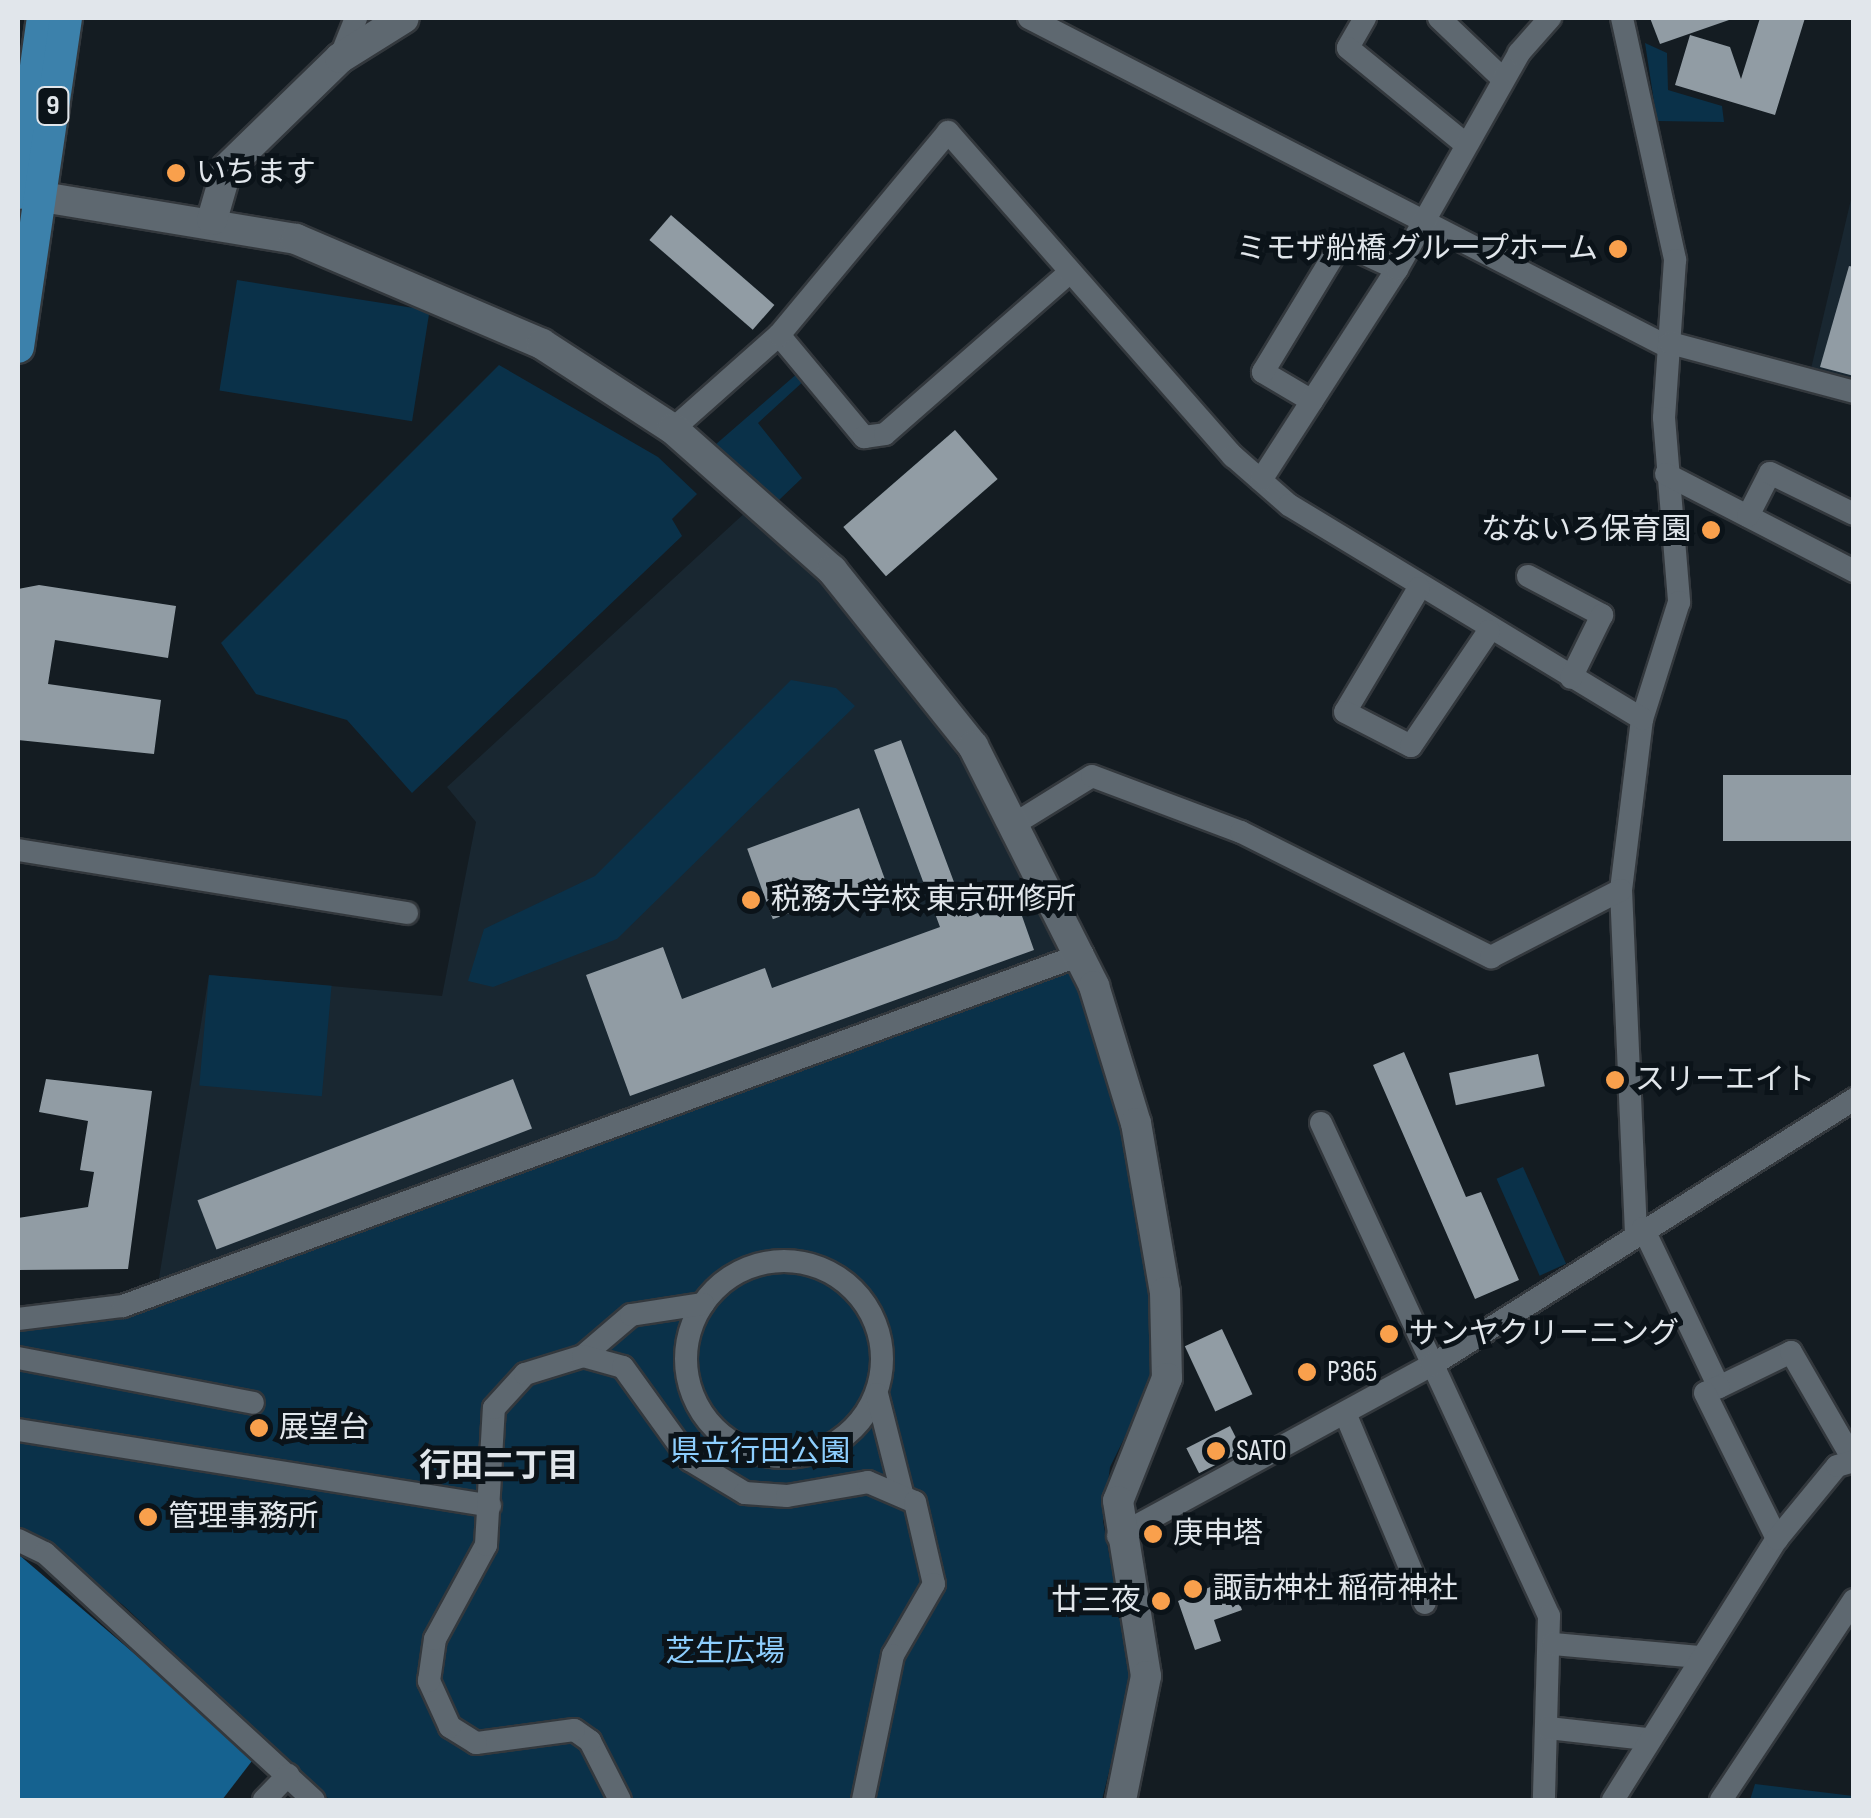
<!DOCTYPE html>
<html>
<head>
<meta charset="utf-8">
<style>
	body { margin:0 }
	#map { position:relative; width:1871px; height:1818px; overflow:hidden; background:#141c22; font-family:"Sofia Sans Condensed","Noto Sans JP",sans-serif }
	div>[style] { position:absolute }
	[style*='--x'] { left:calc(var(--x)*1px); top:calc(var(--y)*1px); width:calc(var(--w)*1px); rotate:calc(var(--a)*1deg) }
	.built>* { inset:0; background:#192731 }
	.green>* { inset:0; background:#0a3149; transform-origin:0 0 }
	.water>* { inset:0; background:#156290 }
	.building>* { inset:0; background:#919ca4; transform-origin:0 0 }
	.roads { filter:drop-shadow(2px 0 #33383d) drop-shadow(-2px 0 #33383d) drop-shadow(0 2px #33383d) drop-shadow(0 -2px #33383d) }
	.street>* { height:22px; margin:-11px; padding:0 11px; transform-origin:11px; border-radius:11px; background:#5e6870 }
	.street>.ring { margin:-11px; padding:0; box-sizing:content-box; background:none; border:22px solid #5e6870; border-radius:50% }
	.secondary>* { height:30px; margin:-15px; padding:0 15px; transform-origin:15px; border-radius:15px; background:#5e6870 }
	.primary>* { height:32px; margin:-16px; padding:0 16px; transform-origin:16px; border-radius:16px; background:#3c81ab }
	.dots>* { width:28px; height:28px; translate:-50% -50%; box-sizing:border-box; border:5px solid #0b1319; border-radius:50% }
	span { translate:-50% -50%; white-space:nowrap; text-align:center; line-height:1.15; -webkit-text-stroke:10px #0b1319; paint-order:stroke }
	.shield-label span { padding:2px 8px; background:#0b1319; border:2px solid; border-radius:8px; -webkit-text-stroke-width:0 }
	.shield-label { font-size:28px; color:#e1e6eb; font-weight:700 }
	.poi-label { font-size:30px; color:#e1e6eb }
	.left { translate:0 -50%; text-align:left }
	.right { translate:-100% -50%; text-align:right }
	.park-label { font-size:30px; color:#8dcefe }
	.neighbourhood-label { font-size:32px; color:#e1e6eb; font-weight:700 }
	.frame { position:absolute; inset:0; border:20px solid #e1e6eb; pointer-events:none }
</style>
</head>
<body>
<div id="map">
	<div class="built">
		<i style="clip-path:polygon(1853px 191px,1853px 385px,1810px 373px)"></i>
		<i style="clip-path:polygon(748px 510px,854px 615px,925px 709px,983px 792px,1064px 950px,158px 1284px,209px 975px,442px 996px,476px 822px,447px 787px)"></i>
	</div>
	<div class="green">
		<i style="clip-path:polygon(1645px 43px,1667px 53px,1668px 90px,1722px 106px,1724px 122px,1657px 121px)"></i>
		<i style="left:237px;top:280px;width:195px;height:112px;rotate:9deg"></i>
		<i style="clip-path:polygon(499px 365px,658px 457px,697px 494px,672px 519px,682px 536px,412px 793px,347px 720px,256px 694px,221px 643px)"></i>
		<i style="clip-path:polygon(799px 372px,806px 379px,758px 423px,802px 478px,778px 501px,715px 445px)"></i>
		<i style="clip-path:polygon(791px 680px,836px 688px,855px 706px,617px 939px,493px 987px,468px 981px,484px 929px,595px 876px)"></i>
		<i style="clip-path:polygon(1074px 967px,1128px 1147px,1152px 1316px,1152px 1382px,1110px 1467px,1103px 1521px,1132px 1679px,1102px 1800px,330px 1800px,123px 1605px,18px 1527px,18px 1328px,125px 1314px)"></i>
		<i style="left:209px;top:975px;width:123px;height:111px;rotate:5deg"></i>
		<i style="left:1523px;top:1167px;width:106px;height:29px;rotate:66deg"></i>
		<i style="clip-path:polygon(1755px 1784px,1853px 1796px,1853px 1800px,1750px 1800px)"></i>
	</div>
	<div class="water">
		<i style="clip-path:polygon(18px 1554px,255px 1757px,222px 1800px,18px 1800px)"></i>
	</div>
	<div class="building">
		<i style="clip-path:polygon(1650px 18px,1728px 18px,1729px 20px,1660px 44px)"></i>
		<i style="clip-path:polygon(1760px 18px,1805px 18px,1775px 115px,1675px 85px,1690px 35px,1730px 47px,1741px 79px)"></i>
		<i style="left:671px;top:215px;width:137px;height:33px;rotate:41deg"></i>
		<i style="clip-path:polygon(1849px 266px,1854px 267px,1854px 376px,1820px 367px)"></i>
		<i style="left:955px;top:430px;width:65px;height:148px;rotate:49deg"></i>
		<i style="clip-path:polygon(39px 585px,176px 606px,168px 658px,55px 640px,48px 684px,161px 700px,154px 754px,18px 740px,18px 589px)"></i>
		<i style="clip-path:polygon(901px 740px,967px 917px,1016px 899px,1034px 950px,630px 1096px,586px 975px,663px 947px,682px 999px,765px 968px,772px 988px,940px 927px,874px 750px)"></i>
		<i style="left:1854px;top:775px;width:66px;height:131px;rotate:90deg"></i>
		<i style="left:859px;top:808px;width:75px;height:119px;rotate:70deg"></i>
		<i style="clip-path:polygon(1404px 1052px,1466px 1197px,1481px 1192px,1519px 1280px,1475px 1299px,1373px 1065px)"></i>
		<i style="left:1538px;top:1054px;width:33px;height:91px;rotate:78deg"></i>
		<i style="clip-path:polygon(46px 1079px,152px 1091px,128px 1269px,18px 1270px,18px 1218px,88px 1207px,94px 1172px,80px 1170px,88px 1121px,39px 1112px)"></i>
		<i style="left:513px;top:1079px;width:53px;height:338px;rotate:69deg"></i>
		<i style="left:1222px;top:1329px;width:72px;height:41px;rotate:65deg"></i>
		<i style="left:1230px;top:1426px;width:28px;height:49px;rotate:63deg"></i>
		<i style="clip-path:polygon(1231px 1578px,1242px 1610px,1214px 1620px,1221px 1641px,1195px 1650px,1178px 1601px)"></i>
	</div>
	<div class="roads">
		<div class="street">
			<i style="--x:1029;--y:18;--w:721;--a:27.24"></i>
			<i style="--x:1365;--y:18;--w:34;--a:120"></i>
			<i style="--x:1348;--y:48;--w:149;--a:39.3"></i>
			<i style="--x:1439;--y:18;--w:88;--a:43.6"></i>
			<i style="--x:1622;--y:18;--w:248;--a:77.6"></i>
			<i style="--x:1675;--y:260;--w:158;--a:94"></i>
			<i style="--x:1664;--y:418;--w:185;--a:85.3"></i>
			<i style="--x:1679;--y:602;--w:123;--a:107.5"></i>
			<i style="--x:1642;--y:719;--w:172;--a:97"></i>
			<i style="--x:1621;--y:890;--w:343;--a:87.5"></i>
			<i style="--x:340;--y:58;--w:43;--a:-68.2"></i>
			<i style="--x:779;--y:335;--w:133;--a:50.2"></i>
			<i style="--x:864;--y:437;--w:21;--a:-8"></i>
			<i style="--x:885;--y:434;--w:246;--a:-41.2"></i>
			<i style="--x:1670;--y:343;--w:190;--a:14.9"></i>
			<i style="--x:1312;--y:401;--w:57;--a:-149.4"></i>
			<i style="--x:1263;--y:372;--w:151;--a:-58.8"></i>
			<i style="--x:1341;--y:243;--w:62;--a:24.9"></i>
			<i style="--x:673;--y:429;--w:142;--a:-41.6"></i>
			<i style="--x:779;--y:335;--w:264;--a:-50.2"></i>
			<i style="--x:948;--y:132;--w:432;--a:48.7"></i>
			<i style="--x:1233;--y:456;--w:74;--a:41.2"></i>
			<i style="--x:1289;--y:505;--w:413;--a:31.2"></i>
			<i style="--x:1666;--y:474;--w:212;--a:27.3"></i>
			<i style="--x:1261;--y:480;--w:251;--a:-57.2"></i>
			<i style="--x:1397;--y:269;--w:248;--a:-60.5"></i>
			<i style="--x:1519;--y:53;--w:47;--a:-48.5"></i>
			<i style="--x:1748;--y:516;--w:48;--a:-62.9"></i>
			<i style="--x:1770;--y:473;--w:93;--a:26"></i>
			<i style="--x:1528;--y:576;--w:84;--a:27.8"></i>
			<i style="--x:1602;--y:615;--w:70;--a:116.2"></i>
			<i style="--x:1419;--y:588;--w:144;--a:120.8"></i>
			<i style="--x:1345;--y:712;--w:74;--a:27.3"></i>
			<i style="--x:1411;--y:746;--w:139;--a:-55.9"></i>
			<i style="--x:1016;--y:823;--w:89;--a:-31.7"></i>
			<i style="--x:1092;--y:776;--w:159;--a:20.6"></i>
			<i style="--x:1241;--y:832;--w:280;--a:26.6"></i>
			<i style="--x:1491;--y:957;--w:146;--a:-27.3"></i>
			<i style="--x:18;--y:850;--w:394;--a:9.2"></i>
			<i style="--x:1321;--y:1123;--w:543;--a:65.18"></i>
			<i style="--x:1549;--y:1616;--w:184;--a:91.6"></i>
			<i style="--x:1643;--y:1228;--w:176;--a:64.5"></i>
			<i style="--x:1719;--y:1387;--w:80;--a:-25.9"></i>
			<i style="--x:1791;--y:1352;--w:126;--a:60"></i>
			<i class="ring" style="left:686px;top:1261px;width:174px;height:174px"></i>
			<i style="--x:18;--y:1319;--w:106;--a:-7.1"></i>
			<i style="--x:123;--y:1306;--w:1022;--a:-20.14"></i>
			<i style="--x:583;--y:1356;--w:63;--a:-40.5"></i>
			<i style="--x:631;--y:1315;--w:73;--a:-8.7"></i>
			<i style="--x:18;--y:1358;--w:239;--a:10.8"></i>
			<i style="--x:1719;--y:1387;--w:15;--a:157"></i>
			<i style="--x:1705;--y:1393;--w:163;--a:63.7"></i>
			<i style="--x:877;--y:1394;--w:102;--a:75.8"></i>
			<i style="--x:1345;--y:1413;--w:206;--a:67.2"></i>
			<i style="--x:18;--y:1430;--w:478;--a:9.1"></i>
			<i style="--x:1118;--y:1536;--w:358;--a:-28.6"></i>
			<i style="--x:1432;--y:1365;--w:499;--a:-32.2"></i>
			<i style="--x:18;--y:1540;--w:30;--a:26"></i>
			<i style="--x:45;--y:1553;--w:365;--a:42.6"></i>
			<i style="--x:1553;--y:1644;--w:147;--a:5.1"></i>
			<i style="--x:1548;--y:1728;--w:99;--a:6.4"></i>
			<i style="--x:264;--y:1800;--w:35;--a:-46"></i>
			<i style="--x:620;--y:1800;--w:66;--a:-117"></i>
			<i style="--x:590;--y:1741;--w:19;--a:-145"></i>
			<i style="--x:574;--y:1730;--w:99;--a:172.4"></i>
			<i style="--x:476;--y:1743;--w:31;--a:-148"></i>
			<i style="--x:450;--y:1727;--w:51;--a:-114.5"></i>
			<i style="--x:429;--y:1681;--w:42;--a:-81.9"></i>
			<i style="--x:435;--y:1639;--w:107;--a:-61.5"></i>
			<i style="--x:486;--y:1545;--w:137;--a:-86.7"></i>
			<i style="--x:494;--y:1408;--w:46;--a:-47.6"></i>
			<i style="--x:525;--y:1374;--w:61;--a:-17.2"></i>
			<i style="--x:583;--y:1356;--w:41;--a:15.4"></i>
			<i style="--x:623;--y:1367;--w:115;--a:54.2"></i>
			<i style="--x:690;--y:1460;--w:64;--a:31"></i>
			<i style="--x:745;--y:1493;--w:42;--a:4.1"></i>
			<i style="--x:787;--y:1496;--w:82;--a:-9.8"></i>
			<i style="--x:868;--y:1482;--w:51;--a:23.1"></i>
			<i style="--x:915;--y:1502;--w:84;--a:77"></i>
			<i style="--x:934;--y:1584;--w:82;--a:120"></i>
			<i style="--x:893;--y:1655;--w:148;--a:101.7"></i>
			<i style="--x:1613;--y:1800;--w:308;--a:-57.9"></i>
			<i style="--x:1777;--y:1539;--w:94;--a:-50.6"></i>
			<i style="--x:1837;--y:1466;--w:18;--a:-16"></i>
			<i style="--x:1721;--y:1800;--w:240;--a:-56.4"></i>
		</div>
		<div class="secondary">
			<i style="--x:18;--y:193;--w:282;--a:9.4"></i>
			<i style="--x:296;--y:239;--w:267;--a:23.1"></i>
			<i style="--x:542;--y:344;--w:156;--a:33"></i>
			<i style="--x:673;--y:429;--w:213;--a:41.6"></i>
			<i style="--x:832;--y:570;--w:226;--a:51.3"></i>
			<i style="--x:973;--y:746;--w:269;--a:63.2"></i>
			<i style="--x:1094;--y:986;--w:143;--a:73"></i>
			<i style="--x:1136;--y:1123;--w:171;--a:80.3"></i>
			<i style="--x:1165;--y:1292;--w:86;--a:88.7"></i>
			<i style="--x:1167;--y:1378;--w:132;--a:111.7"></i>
			<i style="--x:1118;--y:1501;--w:177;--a:80.9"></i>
			<i style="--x:1146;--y:1676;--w:126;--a:101.4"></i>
			<i style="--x:212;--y:220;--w:54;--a:-73.9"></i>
			<i style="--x:227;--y:168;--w:158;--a:-44.2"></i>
			<i style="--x:340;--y:58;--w:75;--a:-32"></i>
		</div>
		<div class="primary">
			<i style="--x:18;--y:193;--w:177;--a:-81.9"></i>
			<i style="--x:18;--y:347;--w:332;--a:-81.7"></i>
		</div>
	</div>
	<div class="dots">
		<i style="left:176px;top:173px;background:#f9a04c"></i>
		<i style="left:1618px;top:249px;background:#f9a04c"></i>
		<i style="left:1711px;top:530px;background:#f9a04c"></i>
		<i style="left:751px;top:900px;background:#f9a04c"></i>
		<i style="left:1615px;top:1080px;background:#f9a04c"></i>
		<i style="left:1389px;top:1334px;background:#f9a04c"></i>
		<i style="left:1307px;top:1372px;background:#f9a04c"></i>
		<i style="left:259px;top:1428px;background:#f9a04c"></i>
		<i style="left:1216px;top:1451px;background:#f9a04c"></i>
		<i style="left:148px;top:1517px;background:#f9a04c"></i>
		<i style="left:1153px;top:1534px;background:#f9a04c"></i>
		<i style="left:1193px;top:1589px;background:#f9a04c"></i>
		<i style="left:1161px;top:1601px;background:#f9a04c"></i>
	</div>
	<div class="shield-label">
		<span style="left:53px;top:106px">9</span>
	</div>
	<div class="poi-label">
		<span class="left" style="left:196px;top:173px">いちます</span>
		<span class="right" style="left:1598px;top:249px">ミモザ船橋 グループホーム</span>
		<span class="right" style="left:1691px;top:530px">なないろ保育園</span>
		<span class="left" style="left:771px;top:900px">税務大学校 東京研修所</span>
		<span class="left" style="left:1635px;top:1080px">スリーエイト</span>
		<span class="left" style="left:1409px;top:1334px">サンヤクリーニング</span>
		<span class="left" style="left:1327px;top:1372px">P365</span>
		<span class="left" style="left:279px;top:1428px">展望台</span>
		<span class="left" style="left:1236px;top:1451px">SATO</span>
		<span class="left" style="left:168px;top:1517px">管理事務所</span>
		<span class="left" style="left:1173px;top:1534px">庚申塔</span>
		<span class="left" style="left:1213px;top:1589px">諏訪神社 稲荷神社</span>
		<span class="right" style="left:1141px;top:1601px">廿三夜</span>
	</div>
	<div class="park-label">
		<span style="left:760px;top:1452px">県立行田公園</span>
		<span style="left:725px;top:1652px">芝生広場</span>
	</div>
	<div class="neighbourhood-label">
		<span style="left:499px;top:1467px">行田二丁目</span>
	</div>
	<div class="frame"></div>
</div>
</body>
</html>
